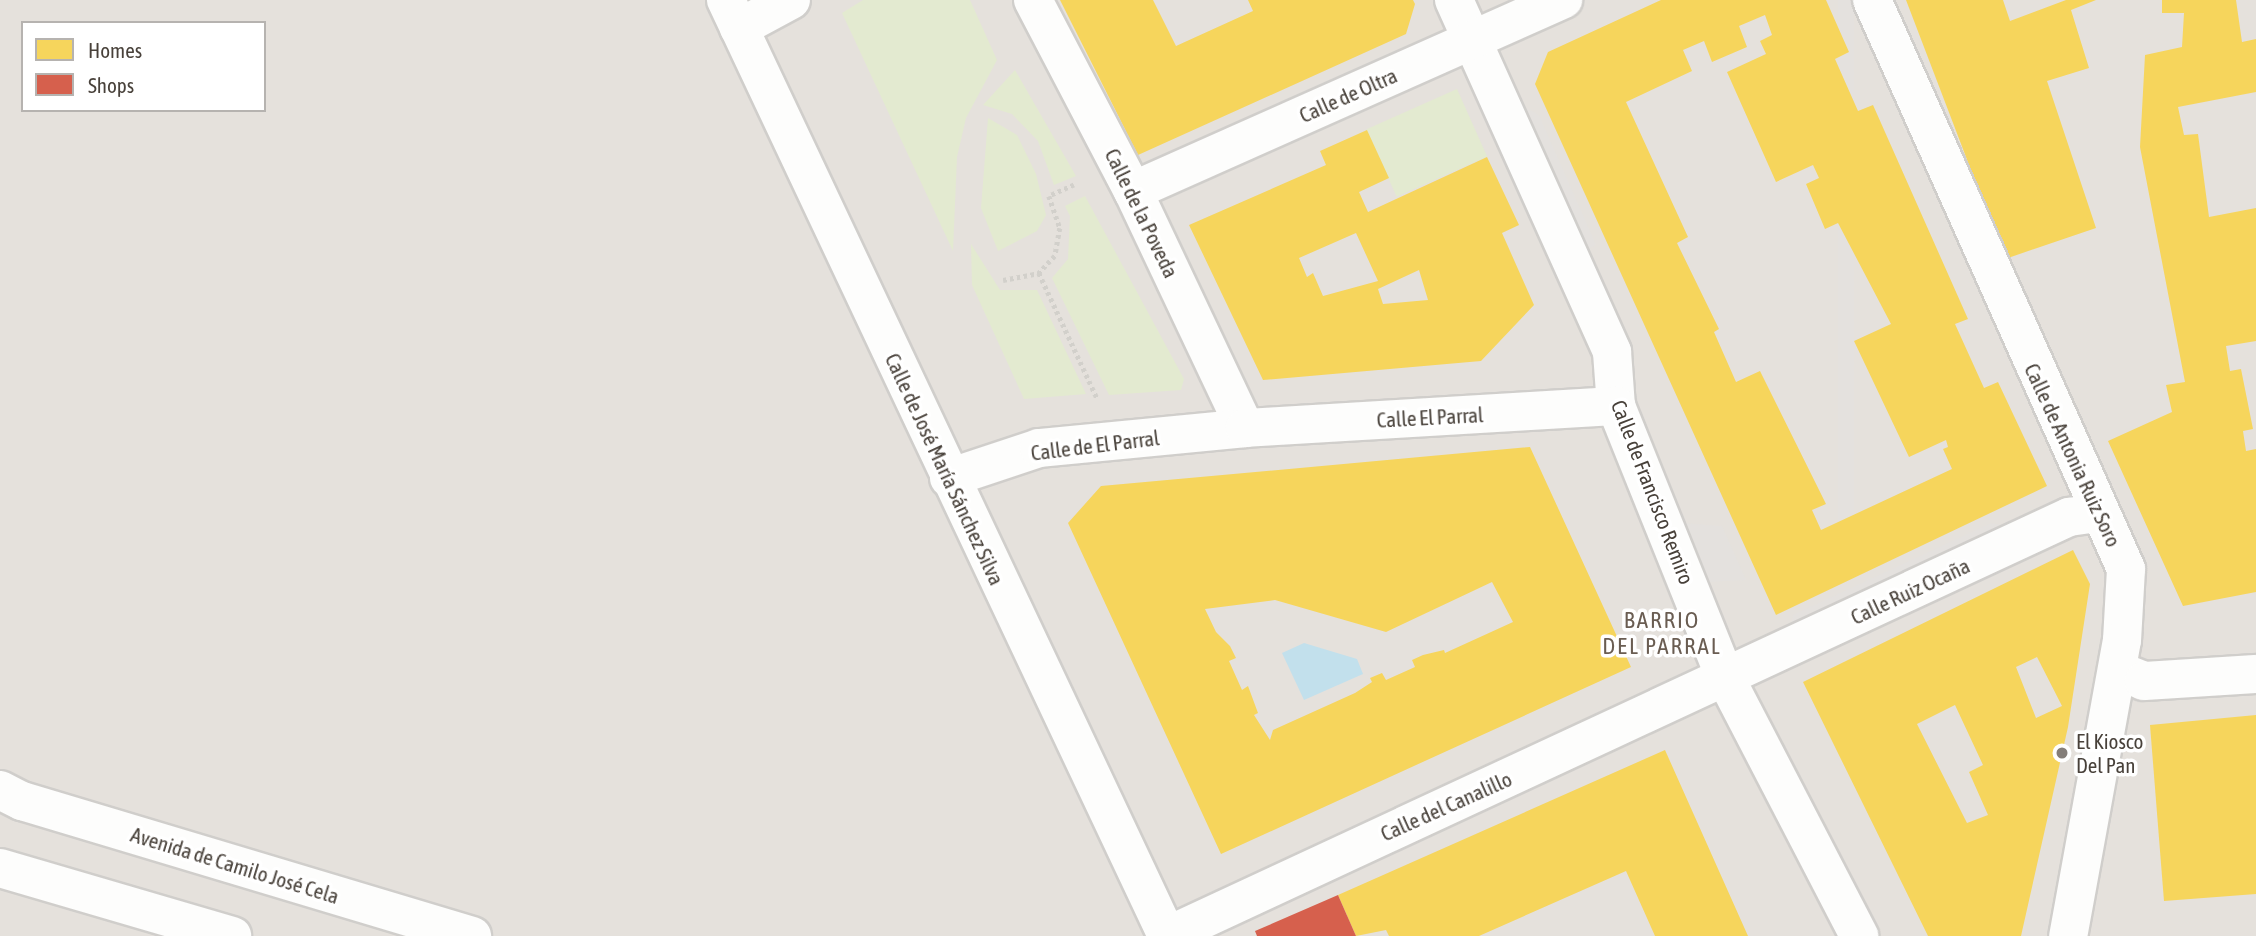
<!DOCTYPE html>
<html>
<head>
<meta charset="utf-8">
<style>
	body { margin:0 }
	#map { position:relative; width:2256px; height:936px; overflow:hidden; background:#f2f0ed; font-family:"Asap Condensed",sans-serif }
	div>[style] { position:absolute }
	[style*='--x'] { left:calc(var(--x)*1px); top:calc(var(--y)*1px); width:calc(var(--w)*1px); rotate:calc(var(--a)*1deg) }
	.residential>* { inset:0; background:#e5e1dc }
	.green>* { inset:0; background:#e3ead0; transform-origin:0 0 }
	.parking>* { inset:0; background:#e4e1de; transform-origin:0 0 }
	.water>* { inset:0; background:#c2e0ec }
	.homes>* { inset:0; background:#f6d55c }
	.shops>* { inset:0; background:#d6604d }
	.path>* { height:4.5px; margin-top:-2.25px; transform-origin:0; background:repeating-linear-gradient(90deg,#d2d0cb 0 3.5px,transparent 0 7px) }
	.roads { filter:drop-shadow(2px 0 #d0cecb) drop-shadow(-2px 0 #d0cecb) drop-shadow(0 2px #d0cecb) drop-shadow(0 -2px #d0cecb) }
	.street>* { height:38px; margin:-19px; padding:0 19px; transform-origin:19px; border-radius:19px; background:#fdfdfc }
	.dots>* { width:19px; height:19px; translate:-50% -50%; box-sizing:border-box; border:4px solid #fff; border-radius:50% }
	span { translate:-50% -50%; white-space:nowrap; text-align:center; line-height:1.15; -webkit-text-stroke:7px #fff; paint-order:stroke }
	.street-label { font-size:21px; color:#48413a }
	.poi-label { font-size:21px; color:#48413a }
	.left { translate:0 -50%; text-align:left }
	.neighbourhood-label { font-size:23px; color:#6a5d52; letter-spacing:2px }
	.legend { position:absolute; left:21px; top:21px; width:245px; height:91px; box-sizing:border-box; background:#fff; border:2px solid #b6b3b0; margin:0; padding:9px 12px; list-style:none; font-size:21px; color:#48413a }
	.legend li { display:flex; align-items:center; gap:14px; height:35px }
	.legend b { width:35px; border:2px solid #b6b3b0 }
</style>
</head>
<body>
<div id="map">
	<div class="residential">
		<i style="clip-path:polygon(evenodd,0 0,2256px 0,2256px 936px,0 936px,0 0,23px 23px,264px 23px,264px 110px,23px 110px,23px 23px)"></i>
	</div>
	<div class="green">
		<i style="clip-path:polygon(863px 0,970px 0,997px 60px,966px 118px,957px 157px,953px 251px,842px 13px)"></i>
		<i style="clip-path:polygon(1015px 70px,1076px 176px,1054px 185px,1038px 141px,1012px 114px,983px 105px)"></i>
		<i style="left:1457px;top:89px;width:74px;height:99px;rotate:66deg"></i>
		<i style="clip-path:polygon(988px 118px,1017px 135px,1036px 174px,1046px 215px,1037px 231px,998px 251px,981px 208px)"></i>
		<i style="clip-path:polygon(1085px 196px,1184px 379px,1181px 390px,1109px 395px,1052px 278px,1068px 259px,1070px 216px,1065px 206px)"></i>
		<i style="clip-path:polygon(971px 244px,1000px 290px,1037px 290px,1086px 394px,1024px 399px,972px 285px)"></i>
	</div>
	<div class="parking">
		<i style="left:1838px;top:0;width:16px;height:524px"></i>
		<i style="clip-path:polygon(1515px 102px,1539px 115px,1596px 245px,1582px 251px)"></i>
		<i style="clip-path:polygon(1682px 523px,1722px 526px,1746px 580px,1707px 582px)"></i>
		<i style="clip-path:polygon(1991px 523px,2014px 527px,1790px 632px,1793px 615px)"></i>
	</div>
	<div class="water">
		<i style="clip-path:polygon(1304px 643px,1357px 659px,1363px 674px,1304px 700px,1282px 653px)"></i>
	</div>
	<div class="homes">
		<i style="clip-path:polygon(1060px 0,1153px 0,1176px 46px,1253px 11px,1248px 0,1413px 0,1415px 4px,1406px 34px,1138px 155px)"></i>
		<i style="clip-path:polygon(evenodd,1661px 0,1826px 0,1849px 52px,1835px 59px,1858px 111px,1873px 105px,1968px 319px,1955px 324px,1984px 388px,1998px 382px,2047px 486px,1776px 615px,1535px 84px,1548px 52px,1661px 0,1765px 15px,1772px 35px,1760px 41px,1766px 54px,1727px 72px,1776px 182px,1813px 165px,1819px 178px,1806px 184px,1825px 229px,1838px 223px,1891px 324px,1854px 341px,1909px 457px,1946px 440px,1948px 447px,1943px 449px,1952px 469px,1821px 530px,1812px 510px,1826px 504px,1760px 371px,1736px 382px,1714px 332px,1719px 329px,1677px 243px,1688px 237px,1626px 102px,1692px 71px,1683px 50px,1704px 41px,1712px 62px,1747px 47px,1739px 26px,1765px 15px)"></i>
		<i style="clip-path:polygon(1906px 0,2003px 0,2010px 21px,2066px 0,2096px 0,2071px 10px,2089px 68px,2047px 81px,2096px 228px,2005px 259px)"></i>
		<i style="clip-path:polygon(2162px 0,2236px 0,2242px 42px,2256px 39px,2256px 92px,2178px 107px,2184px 135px,2198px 134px,2209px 217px,2256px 208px,2256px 341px,2226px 346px,2230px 371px,2241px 369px,2253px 429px,2243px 431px,2246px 451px,2256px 449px,2256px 592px,2183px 606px,2108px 441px,2172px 412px,2166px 385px,2185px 382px,2140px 147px,2145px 55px,2182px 47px,2184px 13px,2162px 13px)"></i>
		<i style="clip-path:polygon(evenodd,1367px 130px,1389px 178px,1359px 192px,1368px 212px,1487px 157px,1519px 225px,1502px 233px,1534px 305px,1481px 361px,1263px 380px,1189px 225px,1326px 165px,1320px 151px,1367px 130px,1356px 233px,1378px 281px,1323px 296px,1313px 273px,1307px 277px,1299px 258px,1356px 233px,1367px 130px,1419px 270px,1428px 300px,1383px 304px,1378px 289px,1419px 270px)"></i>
		<i style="clip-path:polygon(evenodd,1530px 447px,1631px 667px,1221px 854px,1068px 523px,1101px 486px,1530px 447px,1492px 582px,1513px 622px,1445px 653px,1444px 650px,1423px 655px,1412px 660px,1415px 667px,1386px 680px,1382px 673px,1370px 678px,1372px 682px,1355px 693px,1273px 730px,1270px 740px,1254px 715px,1258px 713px,1248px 686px,1242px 690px,1229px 661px,1236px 658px,1230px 646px,1216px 632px,1205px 609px,1275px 600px,1386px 632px,1492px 582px)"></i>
		<i style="clip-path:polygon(evenodd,2073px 550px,2090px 584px,2068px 727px,2021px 936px,1928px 936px,1803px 682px,2073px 550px,2037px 657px,2062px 706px,2036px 718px,2016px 667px,2037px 657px,2073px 550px,1955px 705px,1983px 765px,1969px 772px,1988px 815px,1967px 823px,1917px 724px,1955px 705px)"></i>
		<i style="clip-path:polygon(2256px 715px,2256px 894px,2164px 901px,2150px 725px)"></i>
		<i style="clip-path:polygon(1665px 750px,1748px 936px,1655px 936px,1626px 871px,1479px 936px,1389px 936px,1386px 930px,1356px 936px,1338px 895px)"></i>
	</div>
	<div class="shops">
		<i style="clip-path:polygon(1338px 895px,1356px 936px,1257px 936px,1255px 931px)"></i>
	</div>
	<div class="path">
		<i style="--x:1074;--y:185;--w:27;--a:156"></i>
		<i style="--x:1049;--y:196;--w:34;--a:71"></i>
		<i style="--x:1060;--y:228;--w:28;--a:100"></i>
		<i style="--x:1055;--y:256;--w:23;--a:133"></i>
		<i style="--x:1039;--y:273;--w:138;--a:65.1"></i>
		<i style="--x:1003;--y:280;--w:37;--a:-11"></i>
	</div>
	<div class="roads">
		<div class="street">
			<i style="--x:726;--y:0;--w:1035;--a:64.77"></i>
			<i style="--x:1033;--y:0;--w:216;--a:62.4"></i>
			<i style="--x:1133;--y:191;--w:262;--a:64.7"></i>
			<i style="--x:1454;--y:0;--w:386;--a:65.8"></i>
			<i style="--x:1612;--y:352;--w:54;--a:85.8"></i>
			<i style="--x:1616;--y:406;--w:292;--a:68.1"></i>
			<i style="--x:1725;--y:677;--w:292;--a:62.6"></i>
			<i style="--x:1872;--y:0;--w:623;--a:65.94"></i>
			<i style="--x:2126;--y:569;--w:71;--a:93.2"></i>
			<i style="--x:2122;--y:640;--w:301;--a:100.3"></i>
			<i style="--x:739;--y:28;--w:59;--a:-28.3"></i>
			<i style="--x:1133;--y:191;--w:471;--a:-24"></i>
			<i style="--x:949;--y:478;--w:95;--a:-18.4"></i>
			<i style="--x:1039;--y:448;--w:207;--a:-5.5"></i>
			<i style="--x:1245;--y:428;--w:372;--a:-3.4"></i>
			<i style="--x:2117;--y:670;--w:29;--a:22"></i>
			<i style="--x:2144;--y:681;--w:112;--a:-3.6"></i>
			<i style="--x:0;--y:790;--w:25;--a:27"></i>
			<i style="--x:22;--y:801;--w:470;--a:16.7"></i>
			<i style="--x:0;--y:868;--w:242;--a:16.3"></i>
			<i style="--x:1167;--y:936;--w:995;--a:-24.92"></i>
			<i style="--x:2069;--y:517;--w:29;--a:-8"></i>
		</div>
	</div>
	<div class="dots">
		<i style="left:2062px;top:753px;background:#847e79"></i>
	</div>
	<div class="street-label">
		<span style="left:1348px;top:95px;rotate:-24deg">Calle de Oltra</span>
		<span style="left:1142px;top:213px;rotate:64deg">Calle de la Poveda</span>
		<span style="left:1430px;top:417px;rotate:-3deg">Calle El Parral</span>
		<span style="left:1095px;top:445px;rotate:-7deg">Calle de El Parral</span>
		<span style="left:2073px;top:455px;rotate:65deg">Calle de Antonia Ruiz Soro</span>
		<span style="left:945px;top:469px;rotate:65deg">Calle de José María Sánchez Silva</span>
		<span style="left:1653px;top:492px;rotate:69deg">Calle de Francisco Remiro</span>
		<span style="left:1910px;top:591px;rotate:-25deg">Calle Ruiz Ocaña</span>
		<span style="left:1446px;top:806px;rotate:-24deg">Calle del Canalillo</span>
		<span style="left:235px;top:865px;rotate:17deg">Avenida de Camilo José Cela</span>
	</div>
	<div class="poi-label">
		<span class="left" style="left:2076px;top:753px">El Kiosco<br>Del Pan</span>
	</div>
	<div class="neighbourhood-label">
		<span style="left:1662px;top:633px">BARRIO<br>DEL PARRAL</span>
	</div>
	<ul class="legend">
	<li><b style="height:19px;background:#f6d55c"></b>Homes</li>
	<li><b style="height:19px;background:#d6604d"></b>Shops</li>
	</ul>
</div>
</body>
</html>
